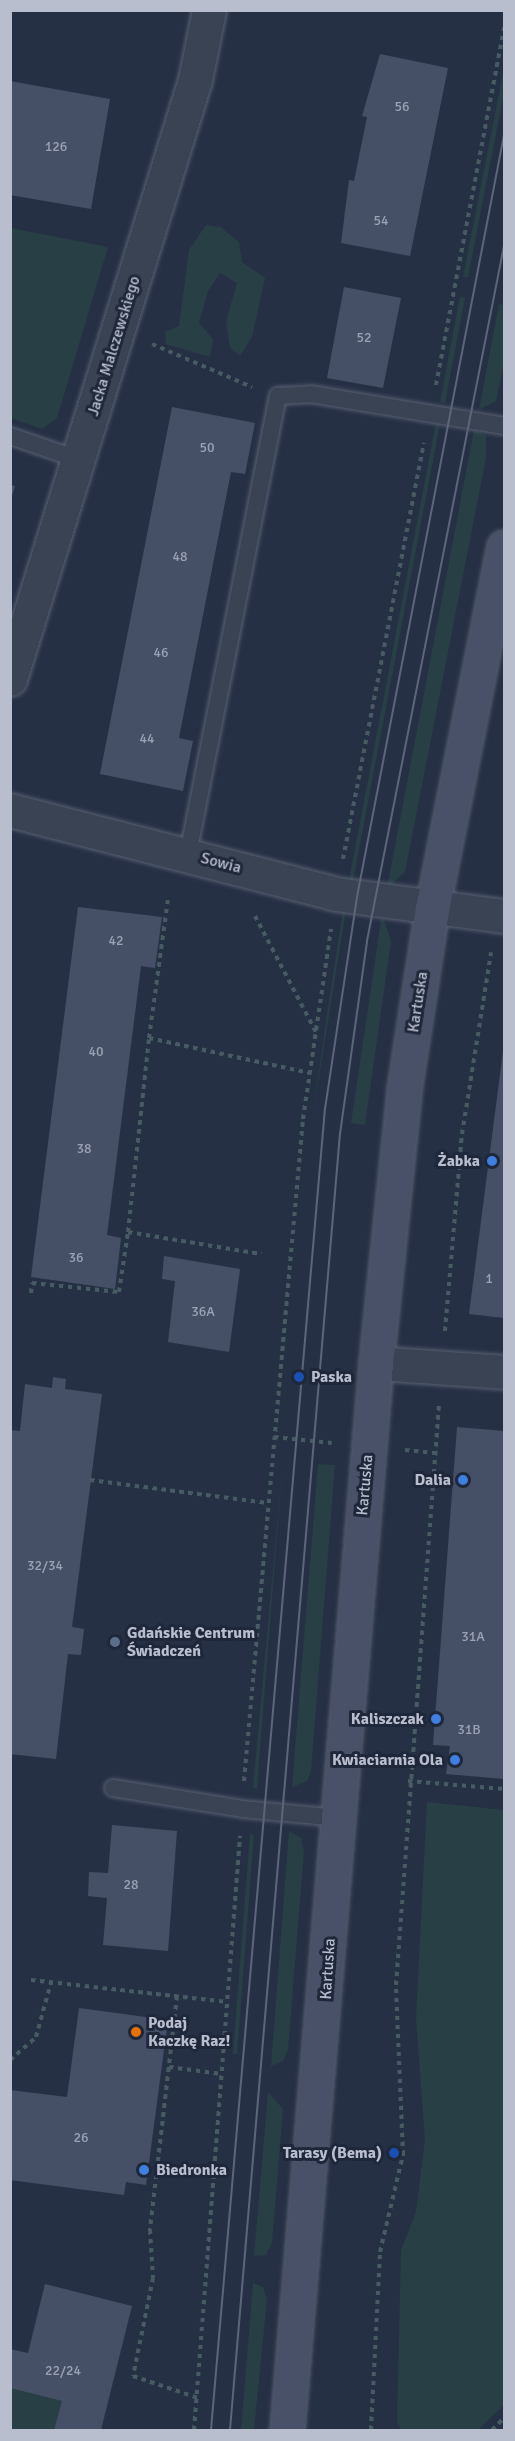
<!DOCTYPE html>
<meta charset="utf-8">
<style>
body{margin:0}
#map{position:relative;width:515px;height:2441px;overflow:hidden;background:#263045;font-family:Signika,sans-serif}
div>[style]{position:absolute}
.green>*{inset:0;background:#283f46}
.building>*{inset:0;background:#455067}
.path>*{height:4px;margin-top:-2px;transform-origin:0;background:repeating-linear-gradient(90deg,#465c62 0 4.5px,transparent 0 9px)}
.roads{filter:drop-shadow(0 0 2px #596072) drop-shadow(0 0 2px #596072)}
.service>*{height:16px;margin:-8px;padding:0 8px;transform-origin:8px;border-radius:8px;background:#3a4354}
.minor>*{height:33px;margin:-16.5px;padding:0 16.5px;transform-origin:16.5px;border-radius:16.5px;background:#3a4354}
.secondary>*{height:33px;margin:-16.5px;padding:0 16.5px;transform-origin:16.5px;border-radius:16.5px;background:#485167}
.tram>*{height:1.5px;margin:-0.75px;padding:0 0.75px;transform-origin:0.75px;border-radius:0.75px;background:#5c667b}
.dots>*{width:16px;height:16px;translate:-50% -50%;box-sizing:border-box;border:3px solid #1f273a;border-radius:50%}
span{translate:-50% -50%;white-space:nowrap;text-align:center;line-height:1.15;-webkit-text-stroke:6px #1f273a;paint-order:stroke}
.number-label{font-size:14px;color:#9ba2b4}
.number-label span{-webkit-text-stroke-width:0}
.street-label{font-size:16px;color:#b8bece}
.poi-label{font-size:16px;color:#b8bece;font-weight:700}
.right{translate:-100% -50%;text-align:right}
.left{translate:0 -50%;text-align:left}
.frame{position:absolute;inset:0;border:12px solid #b8bece;pointer-events:none}
</style>
<div id="map">
<div class="green">
<i style="clip-path:polygon(504px 68px,504px 93px,468px 277px,463px 277px)"></i>
<i style="clip-path:polygon(206px 225px,221px 227px,239px 242px,242px 262px,265px 278px,252px 337px,240px 356px,230px 348px,226px 321px,237px 283px,220px 273px,208px 291px,199px 323px,213px 339px,210px 357px,166px 344px,165px 332px,179px 326px,189px 250px)"></i>
<i style="clip-path:polygon(11px 228px,108px 247px,57px 418px,42px 429px,11px 418px)"></i>
<i style="clip-path:polygon(460px 297px,465px 298px,445px 403px,440px 402px)"></i>
<i style="clip-path:polygon(499px 304px,504px 305px,504px 363px,496px 401px,479px 410px)"></i>
<i style="clip-path:polygon(436px 422px,440px 424px,353px 881px,349px 880px)"></i>
<i style="clip-path:polygon(474px 430px,486px 435px,486px 458px,405px 872px,387px 888px)"></i>
<i style="clip-path:polygon(343px 910px,346px 910px,312px 1120px,328px 1008px)"></i>
<i style="clip-path:polygon(382px 914px,391px 941px,365px 1125px,351px 1123px)"></i>
<i style="clip-path:polygon(318px 1464px,335px 1465px,311px 1771px,307px 1781px,292px 1787px)"></i>
<i style="clip-path:polygon(282px 1471px,257px 1789px,253px 1788px)"></i>
<i style="clip-path:polygon(427px 1802px,504px 1810px,504px 2405px,478px 2430px,401px 2430px,397px 2421px,401px 2250px,416px 2212px,425px 2140px,416px 2019px)"></i>
<i style="clip-path:polygon(289px 1831px,301px 1838px,304px 1851px,288px 2050px,283px 2061px,271px 2066px)"></i>
<i style="clip-path:polygon(250px 1834px,254px 1835px,237px 2054px,233px 2054px)"></i>
<i style="clip-path:polygon(268px 2092px,283px 2109px,272px 2243px,266px 2255px,254px 2256px)"></i>
<i style="clip-path:polygon(253px 2283px,263px 2287px,267px 2300px,254px 2430px,241px 2430px)"></i>
<i style="clip-path:polygon(10px 2388px,62px 2401px,54px 2430px,11px 2430px)"></i>
</div>
<div class="building">
<i style="clip-path:polygon(380px 54px,448px 68px,410px 256px,341px 243px,349px 180px,354px 181px,367px 117px,362px 116px)"></i>
<i style="clip-path:polygon(10px 81px,110px 99px,91px 209px,10px 195px)"></i>
<i style="clip-path:polygon(344px 287px,401px 298px,383px 388px,327px 378px)"></i>
<i style="clip-path:polygon(172px 407px,255px 423px,245px 474px,231px 472px,179px 738px,193px 741px,183px 791px,100px 774px)"></i>
<i style="clip-path:polygon(10px 485px,15px 486px,11px 499px,10px 499px)"></i>
<i style="clip-path:polygon(78px 907px,162px 917px,155px 968px,141px 966px,107px 1235px,121px 1238px,115px 1289px,31px 1277px)"></i>
<i style="clip-path:polygon(503px 1051px,504px 1051px,504px 1318px,469px 1314px)"></i>
<i style="clip-path:polygon(164px 1256px,240px 1269px,229px 1352px,168px 1342px,175px 1281px,162px 1279px)"></i>
<i style="clip-path:polygon(53px 1377px,66px 1379px,65px 1389px,102px 1394px,72px 1627px,84px 1629px,81px 1655px,68px 1654px,56px 1759px,10px 1754px,10px 1430px,20px 1431px,25px 1384px,52px 1388px)"></i>
<i style="clip-path:polygon(457px 1427px,504px 1431px,504px 1779px,446px 1774px,450px 1746px,433px 1745px)"></i>
<i style="clip-path:polygon(112px 1825px,177px 1831px,168px 1951px,103px 1945px,107px 1898px,88px 1896px,89px 1872px,108px 1873px)"></i>
<i style="clip-path:polygon(79px 2008px,168px 2020px,146px 2185px,126px 2182px,124px 2195px,10px 2180px,10px 2090px,67px 2097px)"></i>
<i style="clip-path:polygon(45px 2284px,132px 2306px,101px 2430px,54px 2430px,62px 2401px,10px 2388px,10px 2349px,28px 2353px)"></i>
</div>
<div class="path">
<i style="left:152px;top:344px;width:109px;rotate:23.3deg"></i>
<i style="left:436px;top:385px;width:364px;rotate:-79.2deg"></i>
<i style="left:343px;top:859px;width:424px;rotate:-79deg"></i>
<i style="left:255px;top:916px;width:131px;rotate:62.3deg"></i>
<i style="left:149px;top:1038px;width:139px;rotate:-82.2deg"></i>
<i style="left:128px;top:1232px;width:195px;rotate:-83.8deg"></i>
<i style="left:149px;top:1038px;width:165px;rotate:12.3deg"></i>
<i style="left:31px;top:1293px;width:10px;rotate:-84deg"></i>
<i style="left:32px;top:1283px;width:87px;rotate:5.9deg"></i>
<i style="left:119px;top:1292px;width:61px;rotate:-81.5deg"></i>
<i style="left:128px;top:1232px;width:135px;rotate:9.4deg"></i>
<i style="left:445px;top:1331px;width:198px;rotate:-85.1deg"></i>
<i style="left:462px;top:1134px;width:184px;rotate:-80.9deg"></i>
<i style="left:274px;top:1437px;width:58px;rotate:5.9deg"></i>
<i style="left:405px;top:1450px;width:30px;rotate:6deg"></i>
<i style="left:90px;top:1480px;width:179px;rotate:7.4deg"></i>
<i style="left:244px;top:1781px;width:665px;rotate:-84.91deg"></i>
<i style="left:303px;top:1119px;width:192px;rotate:-81.6deg"></i>
<i style="left:408px;top:1781px;width:96px;rotate:4.8deg"></i>
<i style="left:31px;top:1980px;width:198px;rotate:6.4deg"></i>
<i style="left:177px;top:1996px;width:236px;rotate:96.6deg"></i>
<i style="left:150px;top:2230px;width:48px;rotate:86.4deg"></i>
<i style="left:153px;top:2278px;width:100px;rotate:101.5deg"></i>
<i style="left:133px;top:2376px;width:69px;rotate:18.7deg"></i>
<i style="left:10px;top:2060px;width:35px;rotate:-41deg"></i>
<i style="left:36px;top:2037px;width:57px;rotate:-74.7deg"></i>
<i style="left:169px;top:2067px;width:53px;rotate:7.5deg"></i>
<i style="left:194px;top:2430px;width:596px;rotate:-85.57deg"></i>
<i style="left:371px;top:2430px;width:178px;rotate:-87.1deg"></i>
<i style="left:380px;top:2252px;width:100px;rotate:-76.7deg"></i>
<i style="left:403px;top:2155px;width:170px;rotate:-92.4deg"></i>
<i style="left:396px;top:1985px;width:583px;rotate:-85.77deg"></i>
<i style="left:492px;top:2430px;width:17px;rotate:-45deg"></i>
</div>
<div class="roads">
<div class="service">
<i style="left:10px;top:436px;width:74px;rotate:18.9deg"></i>
<i style="left:188px;top:854px;width:467px;rotate:-78.9deg"></i>
<i style="left:278px;top:396px;width:33px;rotate:-3deg"></i>
<i style="left:311px;top:394px;width:196px;rotate:9.4deg"></i>
<i style="left:113px;top:1788px;width:131px;rotate:9.2deg"></i>
<i style="left:242px;top:1809px;width:97px;rotate:5.3deg"></i>
</div>
<div class="minor">
<i style="left:10px;top:679px;width:627px;rotate:-72.84deg"></i>
<i style="left:195px;top:80px;width:71px;rotate:-78.7deg"></i>
<i style="left:10px;top:810px;width:337px;rotate:14.4deg"></i>
<i style="left:336px;top:894px;width:169px;rotate:7.5deg"></i>
<i style="left:376px;top:1363px;width:128px;rotate:4deg"></i>
</div>
<div class="secondary">
<i style="left:287px;top:2430px;width:1071px;rotate:-85.23deg"></i>
<i style="left:376px;top:1363px;width:274px;rotate:-84.1deg"></i>
<i style="left:404px;top:1090px;width:183px;rotate:-81.2deg"></i>
<i style="left:432px;top:909px;width:369px;rotate:-78.8deg"></i>
</div>
</div>
<div class="tram">
<i style="left:211px;top:2430px;width:1326px;rotate:-85.07deg"></i>
<i style="left:325px;top:1109px;width:214px;rotate:-81.4deg"></i>
<i style="left:357px;top:897px;width:776px;rotate:-79.08deg"></i>
<i style="left:230px;top:2430px;width:1301px;rotate:-85.15deg"></i>
<i style="left:340px;top:1134px;width:195px;rotate:-82deg"></i>
<i style="left:367px;top:941px;width:708px;rotate:-78.85deg"></i>
</div>
<div class="dots">
<i style="left:492px;top:1161px;background:#3f7fe0"></i>
<i style="left:299px;top:1377px;background:#1a4fb4"></i>
<i style="left:463px;top:1480px;background:#3f7fe0"></i>
<i style="left:115px;top:1642px;background:#5c6f8a"></i>
<i style="left:436px;top:1719px;background:#3f7fe0"></i>
<i style="left:455px;top:1760px;background:#3f7fe0"></i>
<i style="left:136px;top:2032px;background:#e8710a"></i>
<i style="left:394px;top:2153px;background:#1a4fb4"></i>
<i style="left:144px;top:2170px;background:#3f7fe0"></i>
</div>
<div class="number-label">
<span style="left:402px;top:107px">56</span>
<span style="left:56px;top:147px">126</span>
<span style="left:381px;top:221px">54</span>
<span style="left:364px;top:338px">52</span>
<span style="left:207px;top:448px">50</span>
<span style="left:180px;top:557px">48</span>
<span style="left:161px;top:653px">46</span>
<span style="left:147px;top:739px">44</span>
<span style="left:116px;top:941px">42</span>
<span style="left:96px;top:1052px">40</span>
<span style="left:84px;top:1149px">38</span>
<span style="left:76px;top:1258px">36</span>
<span style="left:489px;top:1279px">1</span>
<span style="left:203px;top:1312px">36A</span>
<span style="left:45px;top:1566px">32/34</span>
<span style="left:473px;top:1637px">31A</span>
<span style="left:469px;top:1730px">31B</span>
<span style="left:131px;top:1885px">28</span>
<span style="left:81px;top:2138px">26</span>
<span style="left:63px;top:2371px">22/24</span>
</div>
<div class="street-label">
<span style="left:114px;top:346px;rotate:-73deg">Jacka Malczewskiego</span>
<span style="left:221px;top:863px;rotate:15deg">Sowia</span>
<span style="left:418px;top:1002px;rotate:-81deg">Kartuska</span>
<span style="left:365px;top:1485px;rotate:-85deg">Kartuska</span>
<span style="left:328px;top:1969px;rotate:-86deg">Kartuska</span>
</div>
<div class="poi-label">
<span class="right" style="left:480px;top:1161px">Żabka</span>
<span class="left" style="left:311px;top:1377px">Paska</span>
<span class="right" style="left:451px;top:1480px">Dalia</span>
<span class="left" style="left:127px;top:1642px">Gdańskie Centrum<br>Świadczeń</span>
<span class="right" style="left:424px;top:1719px">Kaliszczak</span>
<span class="right" style="left:443px;top:1760px">Kwiaciarnia Ola</span>
<span class="left" style="left:148px;top:2032px">Podaj<br>Kaczkę Raz!</span>
<span class="right" style="left:382px;top:2153px">Tarasy (Bema)</span>
<span class="left" style="left:156px;top:2170px">Biedronka</span>
</div>
<div class="frame"></div>
</div>
